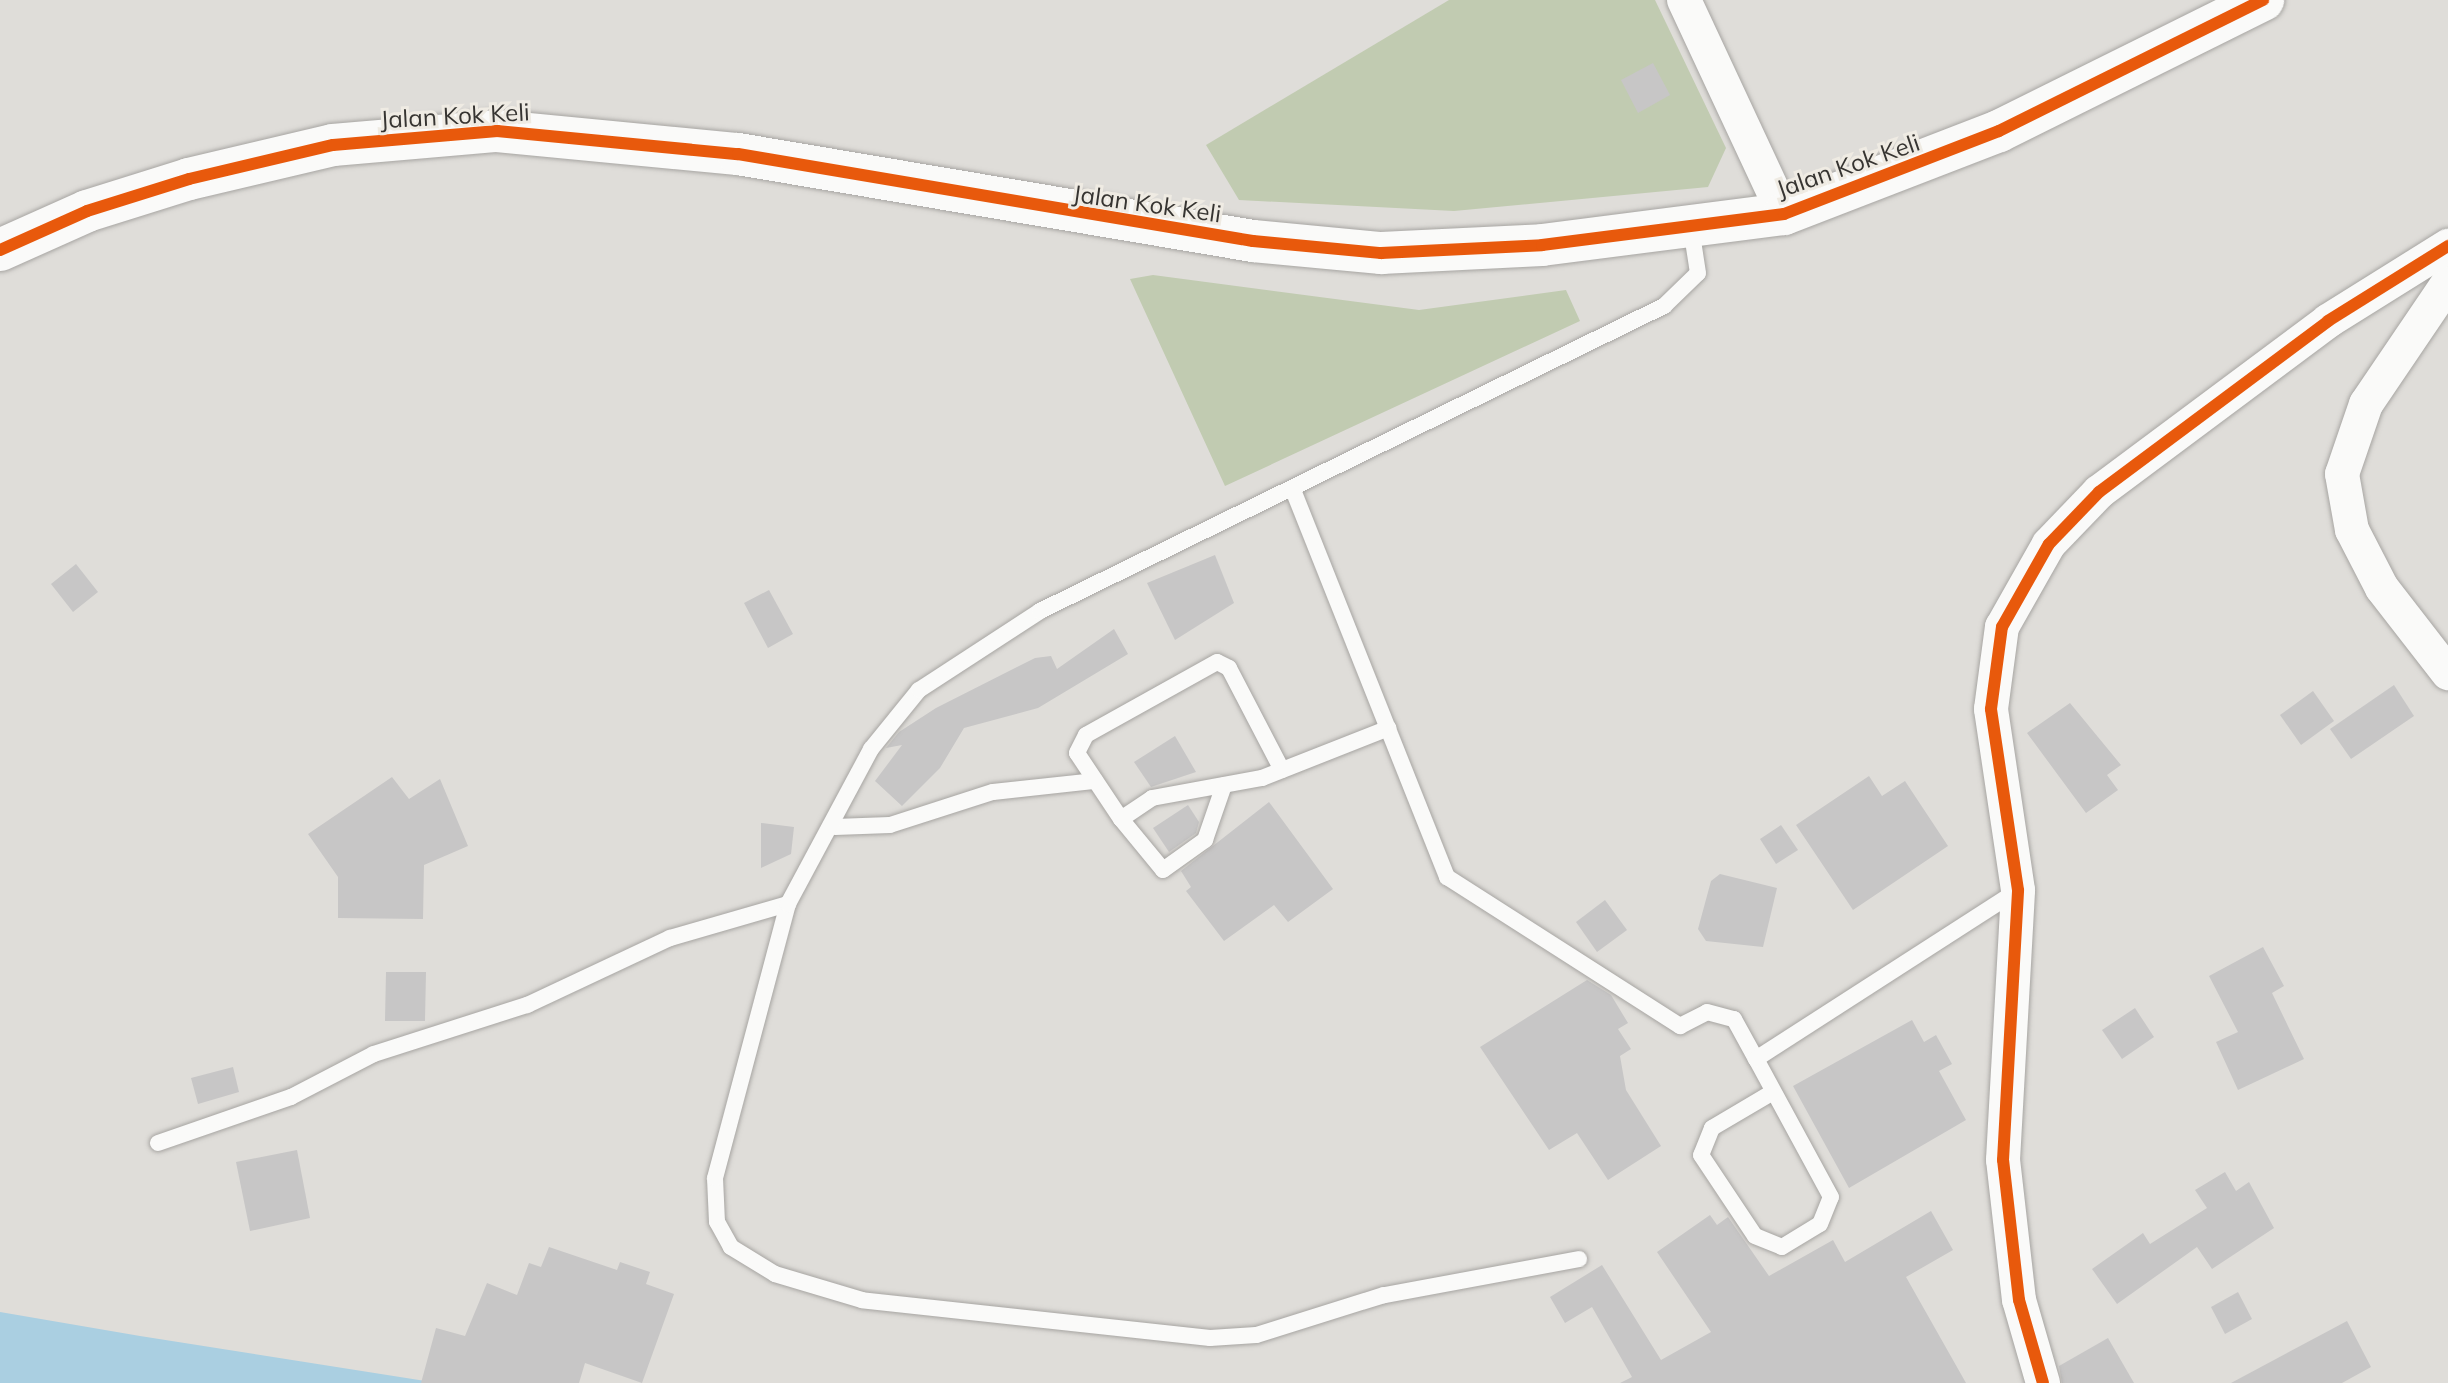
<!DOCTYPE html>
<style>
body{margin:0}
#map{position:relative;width:2448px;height:1383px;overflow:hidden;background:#dfddd9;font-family:Mulish,sans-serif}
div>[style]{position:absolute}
.green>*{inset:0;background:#c1cbb1}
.water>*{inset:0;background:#aacfe1}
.building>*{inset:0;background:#c7c6c6}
.roads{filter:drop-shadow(0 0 2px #a7a5a2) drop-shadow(0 0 2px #a7a5a2)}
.service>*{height:16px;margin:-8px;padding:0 8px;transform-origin:8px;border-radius:8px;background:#fafaf9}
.minor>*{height:34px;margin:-17px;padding:0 17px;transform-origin:17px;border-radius:17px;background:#fafaf9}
.tertiary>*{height:42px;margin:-21px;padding:0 21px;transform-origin:21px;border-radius:21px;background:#fafaf9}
.cycleway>*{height:12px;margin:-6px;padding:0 6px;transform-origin:6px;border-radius:6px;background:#e8590c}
span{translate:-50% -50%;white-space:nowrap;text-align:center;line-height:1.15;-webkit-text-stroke:6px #efebe3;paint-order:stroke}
.street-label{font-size:24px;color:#363431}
</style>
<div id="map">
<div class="green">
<i style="clip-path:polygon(1449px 0,1655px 0,1726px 148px,1708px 187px,1454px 211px,1239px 200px,1206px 145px)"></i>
<i style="clip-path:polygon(1153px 275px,1419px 310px,1566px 290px,1580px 321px,1225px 486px,1130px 279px)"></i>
</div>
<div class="water">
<i style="clip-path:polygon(0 1312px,140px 1336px,438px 1383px,0 1383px)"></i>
</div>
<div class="building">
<i style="clip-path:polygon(1653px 63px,1670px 95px,1638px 113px,1621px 80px)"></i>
<i style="clip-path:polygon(1215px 555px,1234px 603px,1175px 640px,1147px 583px)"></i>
<i style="clip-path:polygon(76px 564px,98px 592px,73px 612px,51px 584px)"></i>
<i style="clip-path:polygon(769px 590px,793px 634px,768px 648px,744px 603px)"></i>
<i style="clip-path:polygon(1114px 629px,1128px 654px,1038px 708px,964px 728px,940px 768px,902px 806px,875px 781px,902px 745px,886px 748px,899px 732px,936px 708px,1035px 658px,1051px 656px,1057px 669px)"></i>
<i style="clip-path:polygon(2394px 685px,2414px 716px,2351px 759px,2330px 729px)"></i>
<i style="clip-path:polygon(2313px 691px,2334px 721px,2301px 745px,2280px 715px)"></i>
<i style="clip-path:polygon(2070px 703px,2121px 765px,2107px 775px,2118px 790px,2086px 813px,2027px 733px)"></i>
<i style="clip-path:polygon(1175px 736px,1196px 772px,1151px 787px,1134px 762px)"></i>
<i style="clip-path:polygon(1869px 776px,1882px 796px,1905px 781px,1948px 846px,1853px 910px,1796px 825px)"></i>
<i style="clip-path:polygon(392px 777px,409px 799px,440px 779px,468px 846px,424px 865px,423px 919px,338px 918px,338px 877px,308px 834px)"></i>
<i style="clip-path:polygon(1269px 802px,1333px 889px,1288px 922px,1274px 905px,1224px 941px,1186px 891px,1191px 887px,1181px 871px)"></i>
<i style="clip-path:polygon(1188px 805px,1199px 822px,1196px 833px,1169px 852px,1153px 828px)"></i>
<i style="clip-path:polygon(761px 823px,794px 827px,791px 854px,761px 868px)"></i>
<i style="clip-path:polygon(1781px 825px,1798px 850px,1776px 864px,1760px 839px)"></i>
<i style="clip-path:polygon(1720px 874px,1777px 888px,1763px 947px,1706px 941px,1698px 929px,1711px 881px)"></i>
<i style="clip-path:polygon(1605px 900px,1627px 930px,1597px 952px,1576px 922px)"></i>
<i style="clip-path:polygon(2263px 947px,2284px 986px,2272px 993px,2304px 1059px,2238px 1090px,2216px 1042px,2238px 1032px,2209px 976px)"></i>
<i style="clip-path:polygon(386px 972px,426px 972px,425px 1021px,385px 1021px)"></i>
<i style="clip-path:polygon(1587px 980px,1611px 995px,1628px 1023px,1618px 1029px,1631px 1049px,1620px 1056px,1626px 1090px,1661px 1146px,1608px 1180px,1577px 1133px,1549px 1150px,1480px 1047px)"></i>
<i style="clip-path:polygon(2135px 1008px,2154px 1037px,2122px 1059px,2102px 1030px)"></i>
<i style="clip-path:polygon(1912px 1020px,1924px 1042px,1936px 1035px,1952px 1064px,1939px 1071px,1966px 1120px,1849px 1188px,1793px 1086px)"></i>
<i style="clip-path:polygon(233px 1067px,239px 1092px,198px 1104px,191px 1078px)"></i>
<i style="clip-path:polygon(297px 1150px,310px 1218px,250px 1231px,236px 1162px)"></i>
<i style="clip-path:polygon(2225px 1172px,2236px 1191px,2249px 1182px,2274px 1228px,2212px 1269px,2197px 1247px,2117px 1304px,2092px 1269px,2143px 1233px,2150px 1244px,2207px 1208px,2195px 1190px)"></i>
<i style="clip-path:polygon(1931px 1211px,1953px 1250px,1906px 1277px,1966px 1383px,1620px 1383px,1632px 1377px,1592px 1307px,1565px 1323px,1550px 1297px,1602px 1265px,1661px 1360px,1711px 1332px,1657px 1252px,1710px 1215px,1717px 1225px,1728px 1217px,1769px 1276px,1833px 1240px,1845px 1262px)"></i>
<i style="clip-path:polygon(549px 1247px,617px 1270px,620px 1262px,650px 1272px,646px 1284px,674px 1294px,642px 1383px,585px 1363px,579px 1383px,421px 1383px,436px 1328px,465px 1336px,487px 1283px,517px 1295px,529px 1263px,541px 1267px)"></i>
<i style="clip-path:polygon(2238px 1292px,2252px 1319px,2225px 1334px,2211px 1307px)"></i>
<i style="clip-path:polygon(2347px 1321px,2371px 1367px,2342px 1383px,2231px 1383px)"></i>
<i style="clip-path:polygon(2108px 1338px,2134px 1383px,2062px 1383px,2059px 1366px)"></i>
</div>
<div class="roads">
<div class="service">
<i style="left:1293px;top:490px;width:417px;rotate:68.3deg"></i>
<i style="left:1447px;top:877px;width:277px;rotate:32.6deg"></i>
<i style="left:1680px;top:1026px;width:30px;rotate:-27deg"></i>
<i style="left:1707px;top:1012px;width:28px;rotate:15deg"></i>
<i style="left:1734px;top:1019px;width:46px;rotate:61.2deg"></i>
<i style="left:1282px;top:770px;width:115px;rotate:-117.5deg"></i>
<i style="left:1229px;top:668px;width:13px;rotate:-153deg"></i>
<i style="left:1217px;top:662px;width:150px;rotate:150.9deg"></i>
<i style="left:1086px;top:735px;width:20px;rotate:117deg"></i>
<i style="left:1077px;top:753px;width:79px;rotate:56.3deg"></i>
<i style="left:1121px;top:819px;width:37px;rotate:-34deg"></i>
<i style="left:1152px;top:798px;width:112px;rotate:-10.3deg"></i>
<i style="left:1262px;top:778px;width:136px;rotate:-21.5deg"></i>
<i style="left:1121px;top:819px;width:66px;rotate:50.5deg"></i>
<i style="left:1163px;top:870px;width:52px;rotate:-35.5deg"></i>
<i style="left:1205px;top:840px;width:58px;rotate:-70.9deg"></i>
<i style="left:835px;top:827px;width:55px;rotate:-2.1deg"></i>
<i style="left:890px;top:825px;width:108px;rotate:-17.8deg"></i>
<i style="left:993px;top:792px;width:103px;rotate:-6.2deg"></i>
<i style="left:1773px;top:1092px;width:71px;rotate:149.5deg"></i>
<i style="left:1712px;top:1128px;width:29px;rotate:112deg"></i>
<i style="left:1701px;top:1155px;width:97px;rotate:56.3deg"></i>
<i style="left:1755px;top:1236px;width:29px;rotate:22deg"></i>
<i style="left:1782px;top:1247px;width:44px;rotate:-31.2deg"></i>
<i style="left:1820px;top:1224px;width:29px;rotate:-68deg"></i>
<i style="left:1831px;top:1197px;width:157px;rotate:-118.5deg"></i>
<i style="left:1756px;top:1059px;width:310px;rotate:-32.8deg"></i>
<i style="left:158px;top:1143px;width:141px;rotate:-19.1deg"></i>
<i style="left:291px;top:1097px;width:93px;rotate:-27.4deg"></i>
<i style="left:374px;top:1054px;width:161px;rotate:-17.8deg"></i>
<i style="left:527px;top:1005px;width:158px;rotate:-25.1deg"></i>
<i style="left:670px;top:938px;width:123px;rotate:-16.1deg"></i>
<i style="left:1579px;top:1259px;width:198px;rotate:169.5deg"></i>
<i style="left:1384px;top:1295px;width:134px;rotate:162.6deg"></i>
<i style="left:1256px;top:1335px;width:46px;rotate:176.3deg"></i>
<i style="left:1210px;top:1338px;width:350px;rotate:-173.8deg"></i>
<i style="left:862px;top:1300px;width:91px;rotate:-163.4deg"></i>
<i style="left:775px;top:1274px;width:52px;rotate:-148.5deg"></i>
<i style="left:731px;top:1247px;width:29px;rotate:-119deg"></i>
<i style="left:717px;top:1222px;width:44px;rotate:-92.6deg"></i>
<i style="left:715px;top:1178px;width:284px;rotate:-75.1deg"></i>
<i style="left:788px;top:904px;width:176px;rotate:-61.8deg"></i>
<i style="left:871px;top:749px;width:76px;rotate:-50.9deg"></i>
<i style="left:919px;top:690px;width:145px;rotate:-33.1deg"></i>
<i style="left:1040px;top:611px;width:695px;rotate:-26.05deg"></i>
<i style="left:1664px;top:306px;width:47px;rotate:-44.1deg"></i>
<i style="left:1698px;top:273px;width:46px;rotate:-98.8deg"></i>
</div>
<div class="minor">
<i style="left:1684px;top:0;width:236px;rotate:65deg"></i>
<i style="left:2448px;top:283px;width:146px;rotate:124.1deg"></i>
<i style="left:2366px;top:404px;width:74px;rotate:108.9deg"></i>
<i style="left:2342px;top:474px;width:57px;rotate:79.9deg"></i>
<i style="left:2352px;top:530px;width:65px;rotate:62.7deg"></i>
<i style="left:2382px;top:588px;width:108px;rotate:52.2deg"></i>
<i style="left:2043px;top:1383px;width:86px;rotate:-106.1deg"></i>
<i style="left:2019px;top:1300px;width:141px;rotate:-96.5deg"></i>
<i style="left:2003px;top:1160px;width:270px;rotate:-86.8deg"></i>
<i style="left:2018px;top:890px;width:183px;rotate:-98.5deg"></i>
<i style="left:1991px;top:709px;width:83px;rotate:-82.4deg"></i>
<i style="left:2002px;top:627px;width:95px;rotate:-60.5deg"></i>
<i style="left:2049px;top:544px;width:72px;rotate:-46.1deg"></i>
<i style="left:2099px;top:492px;width:286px;rotate:-36.7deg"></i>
<i style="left:2328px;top:321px;width:142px;rotate:-32deg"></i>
</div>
<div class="tertiary">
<i style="left:0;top:250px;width:95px;rotate:-24.1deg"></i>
<i style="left:87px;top:211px;width:107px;rotate:-17.4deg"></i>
<i style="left:189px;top:179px;width:148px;rotate:-13.3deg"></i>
<i style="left:333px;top:145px;width:165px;rotate:-4.9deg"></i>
<i style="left:497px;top:131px;width:242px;rotate:5.5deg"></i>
<i style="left:738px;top:154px;width:522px;rotate:9.59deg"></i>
<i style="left:1253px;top:241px;width:129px;rotate:5.4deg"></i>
<i style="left:1381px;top:253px;width:161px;rotate:-2.8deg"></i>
<i style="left:1542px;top:245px;width:244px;rotate:-7.3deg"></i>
<i style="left:1784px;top:214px;width:230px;rotate:-21.1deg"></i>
<i style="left:1999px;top:131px;width:295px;rotate:-26.4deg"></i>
</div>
</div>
<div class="cycleway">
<i style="left:0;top:250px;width:95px;rotate:-24.1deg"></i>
<i style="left:87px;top:211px;width:107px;rotate:-17.4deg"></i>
<i style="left:189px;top:179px;width:148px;rotate:-13.3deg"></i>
<i style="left:333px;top:145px;width:165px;rotate:-4.9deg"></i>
<i style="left:497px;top:131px;width:242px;rotate:5.5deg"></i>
<i style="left:738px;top:154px;width:522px;rotate:9.59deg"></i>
<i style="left:1253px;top:241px;width:129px;rotate:5.4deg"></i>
<i style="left:1381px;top:253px;width:161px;rotate:-2.8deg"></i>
<i style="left:1542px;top:245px;width:244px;rotate:-7.3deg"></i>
<i style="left:1784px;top:214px;width:230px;rotate:-21.1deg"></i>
<i style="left:1999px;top:131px;width:295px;rotate:-26.4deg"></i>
<i style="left:2043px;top:1383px;width:86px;rotate:-106.1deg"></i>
<i style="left:2019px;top:1300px;width:141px;rotate:-96.5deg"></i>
<i style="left:2003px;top:1160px;width:270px;rotate:-86.8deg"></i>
<i style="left:2018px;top:890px;width:183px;rotate:-98.5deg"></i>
<i style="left:1991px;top:709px;width:83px;rotate:-82.4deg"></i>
<i style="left:2002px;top:627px;width:95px;rotate:-60.5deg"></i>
<i style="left:2049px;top:544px;width:72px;rotate:-46.1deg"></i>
<i style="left:2099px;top:492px;width:286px;rotate:-36.7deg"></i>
<i style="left:2328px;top:321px;width:142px;rotate:-32deg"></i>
</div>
<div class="street-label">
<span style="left:455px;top:116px;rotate:-3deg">Jalan Kok Keli</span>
<span style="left:1848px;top:166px;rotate:-19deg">Jalan Kok Keli</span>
<span style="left:1147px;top:204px;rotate:8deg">Jalan Kok Keli</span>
</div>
</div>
